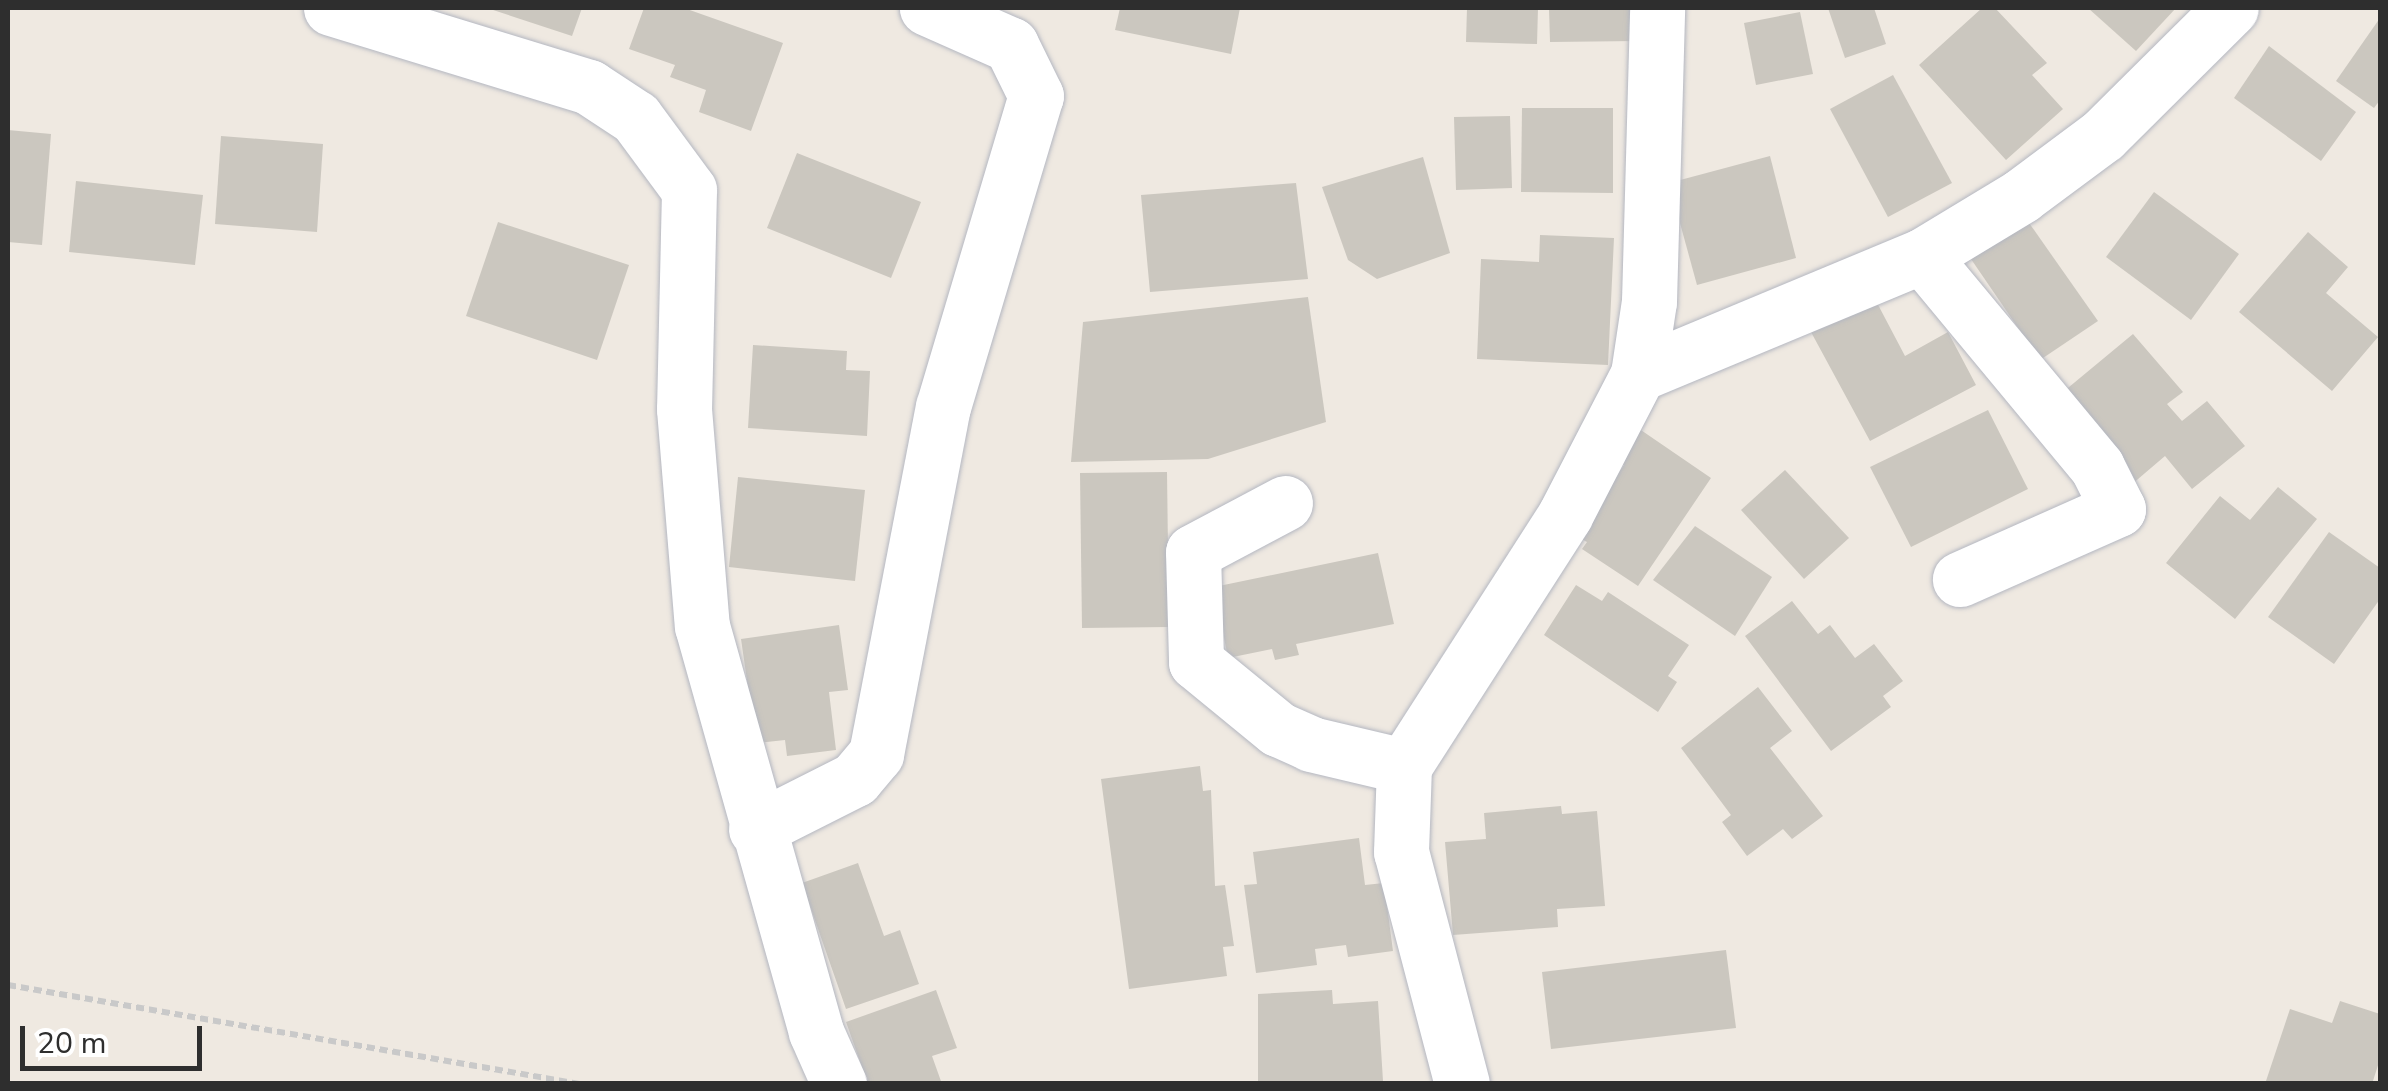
<!DOCTYPE html>
<style>
body{margin:0}
#map{position:relative;width:2388px;height:1091px;overflow:hidden;background:#efe9e1;font-family:"Nunito Sans",sans-serif}
div>[style]{position:absolute}
.building>*{inset:0;background:#cbc7bf}
.path>*{height:6px;margin-top:-3px;transform-origin:0;background:repeating-linear-gradient(90deg,#c9c9c9 0 8px,transparent 0 13px)}
.roads{filter:drop-shadow(0 0 2px #b4b7c1) drop-shadow(0 0 2px #b4b7c1)}
.minor>*{height:55px;margin:-27.5px;padding:0 27.5px;transform-origin:27.5px;border-radius:27.5px;background:#fff}
span{translate:-50% -50%;white-space:nowrap;text-align:center;line-height:1.15;-webkit-text-stroke:8px #fff;paint-order:stroke}
.frame{position:absolute;inset:0;border:10px solid #2e2e2e;pointer-events:none}
.scale{position:absolute;left:20px;top:1026px;width:182px;height:45px;box-sizing:border-box;border:5px solid #2e2e2e;border-top:0;padding-left:12px;font-size:30px;line-height:35px;white-space:nowrap;color:#2e2e2e;-webkit-text-stroke:8px #fff;paint-order:stroke}
</style>
<div id="map">
<div class="building">
<i style="clip-path:polygon(487px 8px,582px 8px,572px 36px)"></i>
<i style="clip-path:polygon(644px 8px,684px 8px,783px 43px,751px 131px,699px 112px,706px 90px,670px 77px,675px 65px,629px 49px)"></i>
<i style="clip-path:polygon(1120px 8px,1240px 8px,1231px 54px,1115px 30px)"></i>
<i style="clip-path:polygon(1467px 8px,1538px 8px,1537px 44px,1466px 42px)"></i>
<i style="clip-path:polygon(1549px 8px,1637px 8px,1637px 41px,1550px 42px)"></i>
<i style="clip-path:polygon(1828px 8px,1874px 8px,1886px 44px,1845px 58px)"></i>
<i style="clip-path:polygon(1982px 8px,1995px 8px,2047px 63px,2032px 75px,2063px 109px,2006px 160px,1919px 65px)"></i>
<i style="clip-path:polygon(2088px 8px,2176px 8px,2136px 51px)"></i>
<i style="clip-path:polygon(1800px 12px,1813px 74px,1756px 85px,1744px 23px)"></i>
<i style="clip-path:polygon(2380px 18px,2380px 100px,2374px 108px,2336px 81px)"></i>
<i style="clip-path:polygon(2269px 46px,2356px 112px,2321px 161px,2234px 98px)"></i>
<i style="clip-path:polygon(1893px 75px,1952px 183px,1888px 217px,1830px 109px)"></i>
<i style="clip-path:polygon(1522px 108px,1613px 108px,1613px 193px,1521px 192px)"></i>
<i style="clip-path:polygon(1510px 116px,1512px 188px,1456px 190px,1454px 117px)"></i>
<i style="clip-path:polygon(8px 130px,51px 134px,42px 245px,8px 242px)"></i>
<i style="clip-path:polygon(221px 136px,323px 144px,317px 232px,215px 224px)"></i>
<i style="clip-path:polygon(797px 153px,921px 202px,891px 278px,767px 228px)"></i>
<i style="clip-path:polygon(1770px 156px,1796px 258px,1697px 285px,1669px 183px)"></i>
<i style="clip-path:polygon(1423px 157px,1450px 253px,1377px 279px,1348px 260px,1322px 187px)"></i>
<i style="clip-path:polygon(76px 181px,203px 195px,195px 265px,69px 252px)"></i>
<i style="clip-path:polygon(1296px 183px,1308px 279px,1150px 292px,1141px 195px)"></i>
<i style="clip-path:polygon(2154px 192px,2239px 254px,2191px 320px,2106px 257px)"></i>
<i style="clip-path:polygon(2027px 220px,2098px 321px,2040px 360px,1971px 259px)"></i>
<i style="clip-path:polygon(498px 222px,629px 265px,597px 360px,466px 316px)"></i>
<i style="clip-path:polygon(2308px 232px,2348px 267px,2326px 293px,2378px 337px,2332px 391px,2239px 312px)"></i>
<i style="clip-path:polygon(1540px 235px,1614px 238px,1608px 365px,1477px 359px,1481px 259px,1539px 262px)"></i>
<i style="clip-path:polygon(1308px 297px,1326px 422px,1208px 459px,1071px 462px,1083px 322px)"></i>
<i style="clip-path:polygon(1875px 299px,1905px 356px,1948px 332px,1976px 385px,1870px 441px,1811px 332px)"></i>
<i style="clip-path:polygon(2133px 334px,2183px 392px,2167px 404px,2182px 421px,2207px 401px,2245px 446px,2192px 489px,2165px 456px,2131px 485px,2057px 397px)"></i>
<i style="clip-path:polygon(753px 345px,847px 351px,846px 370px,870px 371px,867px 436px,748px 428px)"></i>
<i style="clip-path:polygon(1988px 410px,2028px 489px,1911px 547px,1870px 467px)"></i>
<i style="clip-path:polygon(1635px 426px,1711px 478px,1638px 586px,1582px 549px,1587px 542px,1576px 536px,1624px 465px,1614px 457px)"></i>
<i style="clip-path:polygon(1785px 470px,1849px 538px,1804px 579px,1741px 510px)"></i>
<i style="clip-path:polygon(1167px 472px,1169px 627px,1082px 628px,1080px 473px)"></i>
<i style="clip-path:polygon(738px 477px,865px 490px,855px 581px,729px 567px)"></i>
<i style="clip-path:polygon(2278px 487px,2317px 519px,2235px 619px,2166px 563px,2220px 496px,2250px 520px)"></i>
<i style="clip-path:polygon(1695px 526px,1772px 577px,1735px 636px,1653px 580px)"></i>
<i style="clip-path:polygon(2329px 532px,2380px 568px,2380px 599px,2334px 664px,2268px 617px)"></i>
<i style="clip-path:polygon(1378px 553px,1394px 624px,1296px 644px,1299px 655px,1275px 660px,1272px 649px,1228px 658px,1214px 587px)"></i>
<i style="clip-path:polygon(1576px 585px,1602px 601px,1608px 592px,1689px 645px,1668px 676px,1677px 682px,1658px 712px,1544px 635px)"></i>
<i style="clip-path:polygon(1792px 601px,1818px 634px,1830px 625px,1855px 658px,1874px 644px,1903px 681px,1883px 696px,1891px 707px,1831px 751px,1745px 636px)"></i>
<i style="clip-path:polygon(839px 625px,848px 690px,829px 692px,836px 750px,787px 756px,785px 740px,756px 743px,741px 639px)"></i>
<i style="clip-path:polygon(1758px 687px,1792px 731px,1770px 748px,1823px 816px,1792px 839px,1783px 829px,1747px 856px,1722px 822px,1731px 815px,1681px 748px)"></i>
<i style="clip-path:polygon(1200px 766px,1203px 791px,1211px 790px,1215px 886px,1225px 885px,1234px 946px,1223px 947px,1227px 976px,1129px 989px,1101px 779px)"></i>
<i style="clip-path:polygon(1561px 806px,1562px 814px,1597px 811px,1605px 906px,1557px 909px,1558px 927px,1453px 935px,1445px 842px,1486px 839px,1484px 813px)"></i>
<i style="clip-path:polygon(1359px 838px,1365px 885px,1384px 883px,1393px 951px,1348px 957px,1346px 945px,1315px 949px,1317px 965px,1256px 973px,1244px 885px,1257px 884px,1253px 852px)"></i>
<i style="clip-path:polygon(858px 863px,884px 936px,900px 930px,919px 984px,846px 1009px,802px 883px)"></i>
<i style="clip-path:polygon(1726px 950px,1736px 1028px,1551px 1049px,1542px 972px)"></i>
<i style="clip-path:polygon(936px 990px,957px 1048px,932px 1056px,942px 1084px,868px 1084px,846px 1022px)"></i>
<i style="clip-path:polygon(1332px 990px,1333px 1004px,1378px 1001px,1383px 1081px,1258px 1084px,1258px 994px)"></i>
<i style="clip-path:polygon(2340px 1001px,2380px 1014px,2380px 1059px,2372px 1084px,2265px 1084px,2290px 1009px,2332px 1023px)"></i>
</div>
<div class="path">
<i style="left:8px;top:985px;width:581px;rotate:9.82deg"></i>
</div>
<div class="roads">
<div class="minor">
<i style="left:331px;top:8px;width:270px;rotate:17deg"></i>
<i style="left:589px;top:87px;width:56px;rotate:33.4deg"></i>
<i style="left:636px;top:118px;width:89px;rotate:53.6deg"></i>
<i style="left:689px;top:190px;width:219px;rotate:91.3deg"></i>
<i style="left:684px;top:409px;width:218px;rotate:85.3deg"></i>
<i style="left:702px;top:626px;width:422px;rotate:74.3deg"></i>
<i style="left:816px;top:1032px;width:57px;rotate:66.1deg"></i>
<i style="left:1922px;top:256px;width:274px;rotate:50.3deg"></i>
<i style="left:2097px;top:467px;width:47px;rotate:63.4deg"></i>
<i style="left:2118px;top:509px;width:173px;rotate:156.1deg"></i>
<i style="left:1638px;top:374px;width:308px;rotate:-22.6deg"></i>
<i style="left:1922px;top:256px;width:116px;rotate:-31.2deg"></i>
<i style="left:2021px;top:196px;width:102px;rotate:-36.6deg"></i>
<i style="left:2103px;top:135px;width:180px;rotate:-44.8deg"></i>
<i style="left:1285px;top:503px;width:104px;rotate:152deg"></i>
<i style="left:1193px;top:552px;width:110px;rotate:88.4deg"></i>
<i style="left:1196px;top:662px;width:106px;rotate:39.3deg"></i>
<i style="left:1278px;top:729px;width:36px;rotate:24deg"></i>
<i style="left:1311px;top:744px;width:96px;rotate:13.3deg"></i>
<i style="left:756px;top:829px;width:111px;rotate:-26.8deg"></i>
<i style="left:855px;top:779px;width:33px;rotate:-50deg"></i>
<i style="left:876px;top:754px;width:353px;rotate:-79.1deg"></i>
<i style="left:943px;top:407px;width:325px;rotate:-73.4deg"></i>
<i style="left:1036px;top:96px;width:57px;rotate:-116.1deg"></i>
<i style="left:1011px;top:45px;width:92px;rotate:-156.2deg"></i>
<i style="left:1462px;top:1084px;width:240px;rotate:-104.7deg"></i>
<i style="left:1401px;top:852px;width:86px;rotate:-88deg"></i>
<i style="left:1404px;top:766px;width:298px;rotate:-57.3deg"></i>
<i style="left:1565px;top:515px;width:159px;rotate:-62.6deg"></i>
<i style="left:1638px;top:374px;width:74px;rotate:-81.4deg"></i>
<i style="left:1649px;top:301px;width:293px;rotate:-88.4deg"></i>
</div>
</div>
<div class="frame"></div>
<div class="scale">20 m</div>
</div>
